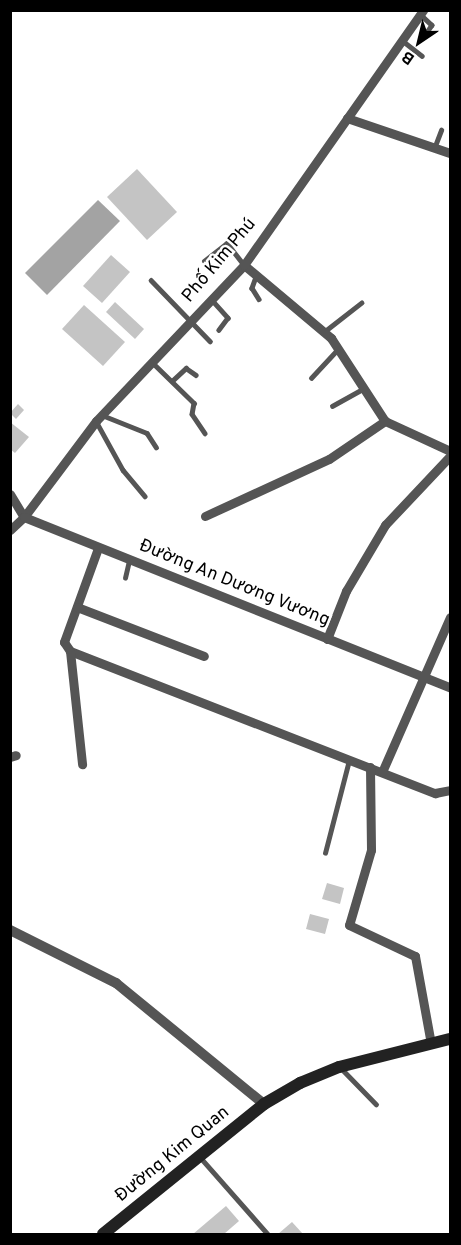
<!DOCTYPE html>
<meta charset="utf-8">
<style>
body{margin:0}
#map{position:relative;width:461px;height:1245px;overflow:hidden;background:#fff;font-family:Overpass,sans-serif}
div>[style]{position:absolute}
.water>*{inset:0;background:#a3a3a3}
.building>*{inset:0;background:#c4c4c4}
.service>*{height:4.5px;margin:-2.25px;padding:0 2.25px;transform-origin:2.25px;border-radius:2.25px;background:#555}
.minor>*{height:9px;margin:-4.5px;padding:0 4.5px;transform-origin:4.5px;border-radius:4.5px;background:#555}
.tertiary>*{height:10px;margin:-5px;padding:0 5px;transform-origin:5px;border-radius:5px;background:#555}
.secondary>*{height:12px;margin:-6px;padding:0 6px;transform-origin:6px;border-radius:6px;background:#222}
span{translate:-50% -50%;white-space:nowrap;text-align:center;line-height:1.15;-webkit-text-stroke:5px #fff;paint-order:stroke}
.street-label{font-size:18px;color:#000}
.frame{position:absolute;inset:0;border:12px solid #000;pointer-events:none}
.north{position:absolute;left:389px;top:12px;width:60px;height:60px;-webkit-text-stroke:4px #fff;paint-order:stroke;rotate:215deg;font-size:16px;font-weight:700;line-height:24px;text-align:center;color:#000}
.north::after{content:'';display:block;margin:auto;width:21px;height:27px;background:#000;clip-path:polygon(50% 0,100% 100%,50% 72%,0 100%)}
</style>
<div id="map">
<div class="water">
<i style="clip-path:polygon(98px 200px,120px 221px,47px 295px,25px 273px)"></i>
</div>
<div class="building">
<i style="clip-path:polygon(137px 169px,177px 212px,147px 240px,107px 197px)"></i>
<i style="clip-path:polygon(111px 255px,130px 272px,102px 303px,83px 286px)"></i>
<i style="clip-path:polygon(115px 302px,144px 329px,135px 339px,106px 312px)"></i>
<i style="clip-path:polygon(84px 305px,125px 342px,103px 366px,62px 329px)"></i>
<i style="clip-path:polygon(18px 404px,24px 410px,16px 419px,10px 413px)"></i>
<i style="clip-path:polygon(10px 422px,29px 437px,15px 453px,10px 449px)"></i>
<i style="clip-path:polygon(327px 883px,344px 888px,340px 904px,322px 899px)"></i>
<i style="clip-path:polygon(310px 914px,329px 919px,325px 934px,306px 929px)"></i>
<i style="clip-path:polygon(226px 1206px,239px 1221px,224px 1234px,193px 1234px)"></i>
<i style="clip-path:polygon(292px 1222px,303px 1234px,278px 1234px)"></i>
</div>
<div class="service">
<i style="left:420px;top:14px;width:16px;rotate:43deg"></i>
<i style="left:432px;top:25px;width:11px;rotate:124deg"></i>
<i style="left:403px;top:41px;width:24px;rotate:38deg"></i>
<i style="left:435px;top:146px;width:17px;rotate:-69deg"></i>
<i style="left:204px;top:261px;width:29px;rotate:-38deg"></i>
<i style="left:227px;top:243px;width:28px;rotate:52deg"></i>
<i style="left:256px;top:277px;width:12px;rotate:110deg"></i>
<i style="left:252px;top:288px;width:13px;rotate:58deg"></i>
<i style="left:151px;top:280px;width:85px;rotate:46deg"></i>
<i style="left:212px;top:300px;width:24px;rotate:48deg"></i>
<i style="left:228px;top:318px;width:15px;rotate:127deg"></i>
<i style="left:325px;top:331px;width:46px;rotate:-37.9deg"></i>
<i style="left:152px;top:362px;width:59px;rotate:44.3deg"></i>
<i style="left:194px;top:403px;width:11px;rotate:100deg"></i>
<i style="left:192px;top:414px;width:23px;rotate:56deg"></i>
<i style="left:311px;top:378px;width:40px;rotate:-47deg"></i>
<i style="left:172px;top:381px;width:19px;rotate:-43deg"></i>
<i style="left:186px;top:368px;width:12px;rotate:35deg"></i>
<i style="left:332px;top:406px;width:35px;rotate:-29deg"></i>
<i style="left:102px;top:415px;width:48px;rotate:21.8deg"></i>
<i style="left:147px;top:433px;width:17px;rotate:57deg"></i>
<i style="left:96px;top:421px;width:56px;rotate:61.1deg"></i>
<i style="left:123px;top:470px;width:34px;rotate:50deg"></i>
<i style="left:125px;top:578px;width:18px;rotate:-77deg"></i>
<i style="left:325px;top:853px;width:96px;rotate:-75.5deg"></i>
<i style="left:342px;top:1069px;width:49px;rotate:45.8deg"></i>
<i style="left:200px;top:1157px;width:103px;rotate:48.6deg"></i>
</div>
<div class="minor">
<i style="left:347px;top:118px;width:109px;rotate:18.8deg"></i>
<i style="left:244px;top:265px;width:114px;rotate:40deg"></i>
<i style="left:331px;top:338px;width:99px;rotate:57deg"></i>
<i style="left:385px;top:421px;width:72px;rotate:24.8deg"></i>
<i style="left:10px;top:494px;width:27px;rotate:59deg"></i>
<i style="left:24px;top:517px;width:120px;rotate:-53.1deg"></i>
<i style="left:96px;top:421px;width:215px;rotate:-46.5deg"></i>
<i style="left:244px;top:265px;width:312px;rotate:-54.9deg"></i>
<i style="left:205px;top:516px;width:136px;rotate:-24.7deg"></i>
<i style="left:329px;top:459px;width:68px;rotate:-34.2deg"></i>
<i style="left:10px;top:530px;width:19px;rotate:-43deg"></i>
<i style="left:24px;top:517px;width:459px;rotate:21.8deg"></i>
<i style="left:98px;top:548px;width:100px;rotate:109.9deg"></i>
<i style="left:64px;top:642px;width:11px;rotate:56deg"></i>
<i style="left:70px;top:651px;width:392px;rotate:21.3deg"></i>
<i style="left:435px;top:793px;width:15px;rotate:-11deg"></i>
<i style="left:77px;top:607px;width:136px;rotate:21.1deg"></i>
<i style="left:327px;top:639px;width:52px;rotate:-68.4deg"></i>
<i style="left:346px;top:591px;width:77px;rotate:-59.4deg"></i>
<i style="left:385px;top:525px;width:95px;rotate:-46.7deg"></i>
<i style="left:70px;top:651px;width:114px;rotate:83.9deg"></i>
<i style="left:10px;top:757px;width:6px;rotate:-18deg"></i>
<i style="left:370px;top:767px;width:83px;rotate:89.3deg"></i>
<i style="left:371px;top:850px;width:78px;rotate:106.3deg"></i>
<i style="left:349px;top:925px;width:73px;rotate:25.2deg"></i>
<i style="left:415px;top:956px;width:89px;rotate:79.7deg"></i>
<i style="left:382px;top:772px;width:169px;rotate:-66.3deg"></i>
</div>
<div class="tertiary">
<i style="left:10px;top:930px;width:119px;rotate:26.6deg"></i>
<i style="left:116px;top:983px;width:191px;rotate:39.3deg"></i>
</div>
<div class="secondary">
<i style="left:103px;top:1234px;width:207px;rotate:-38.9deg"></i>
<i style="left:264px;top:1104px;width:42px;rotate:-30.3deg"></i>
<i style="left:300px;top:1083px;width:42px;rotate:-22.3deg"></i>
<i style="left:339px;top:1067px;width:114px;rotate:-14.2deg"></i>
</div>
<div class="street-label">
<span style="left:220px;top:261px;rotate:-50deg">Phố Kim Phú</span>
<span style="left:234px;top:584px;rotate:22deg">Đường An Dương Vương</span>
<span style="left:173px;top:1155px;rotate:-39deg">Đường Kim Quan</span>
</div>
<div class="frame"></div>
<div class="north">B</div>
</div>
